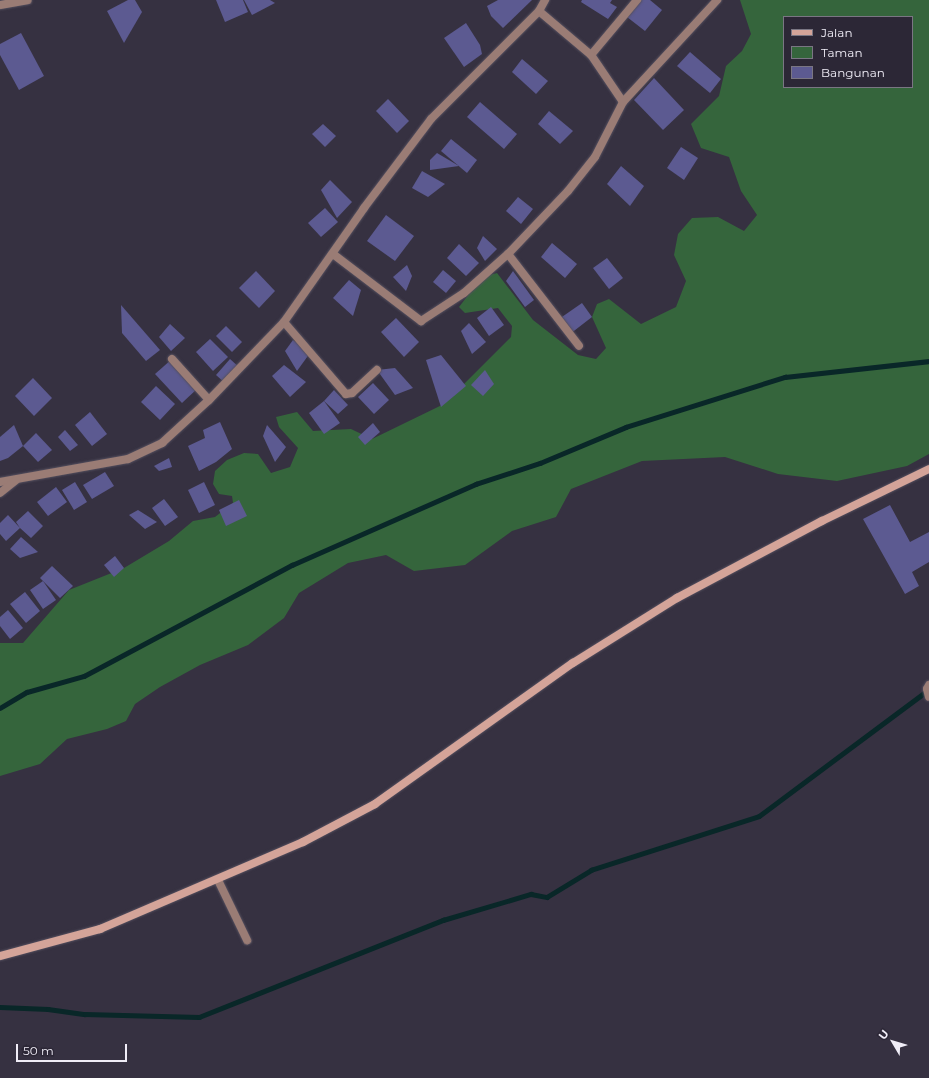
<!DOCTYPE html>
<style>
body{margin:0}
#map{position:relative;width:929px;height:1078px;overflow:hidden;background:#363141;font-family:Montserrat,sans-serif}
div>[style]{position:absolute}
.green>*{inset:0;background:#35653c}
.stream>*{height:4.5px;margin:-2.25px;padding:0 2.25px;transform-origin:2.25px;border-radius:2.25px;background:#092728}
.building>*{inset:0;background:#5c5a91}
.roads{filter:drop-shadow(0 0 1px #544f5e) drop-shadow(0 0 1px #544f5e)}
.lane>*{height:8px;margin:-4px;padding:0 4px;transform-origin:4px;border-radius:4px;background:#9a7c75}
.street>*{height:8px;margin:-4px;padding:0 4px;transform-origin:4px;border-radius:4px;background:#9a7c75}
.secondary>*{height:8px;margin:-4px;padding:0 4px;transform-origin:4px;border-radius:4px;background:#d4a499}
span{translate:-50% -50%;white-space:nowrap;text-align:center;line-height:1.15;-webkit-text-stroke:4px #2c2736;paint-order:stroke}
.legend{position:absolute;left:783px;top:16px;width:130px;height:72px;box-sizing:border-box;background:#2c2736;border:1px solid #7a7683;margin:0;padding:5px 7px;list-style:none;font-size:12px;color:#f0edf7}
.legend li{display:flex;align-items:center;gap:8px;height:20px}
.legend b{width:20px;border:1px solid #7a7683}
.north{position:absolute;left:873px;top:1022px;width:40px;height:40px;-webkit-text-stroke:3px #2c2736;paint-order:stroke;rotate:308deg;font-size:11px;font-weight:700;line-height:16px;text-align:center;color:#f0edf7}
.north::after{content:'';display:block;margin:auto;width:14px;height:18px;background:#f0edf7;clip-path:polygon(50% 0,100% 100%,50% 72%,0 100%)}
.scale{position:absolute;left:16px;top:1044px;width:111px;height:18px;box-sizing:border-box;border:2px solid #f0edf7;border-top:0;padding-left:5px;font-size:12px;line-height:14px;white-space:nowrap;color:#f0edf7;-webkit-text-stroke:3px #2c2736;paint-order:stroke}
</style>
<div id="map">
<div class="green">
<i style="clip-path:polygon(evenodd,740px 0,929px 0,929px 454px,907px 466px,837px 481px,778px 474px,725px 457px,642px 461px,571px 489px,556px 517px,512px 531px,465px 565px,414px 571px,386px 555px,348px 563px,299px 593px,284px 618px,248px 645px,200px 665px,160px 687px,135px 704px,126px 721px,107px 729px,67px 739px,40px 764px,0 776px,0 643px,23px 643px,69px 590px,124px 568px,169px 541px,193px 521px,215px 517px,233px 503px,232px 496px,219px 494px,213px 484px,215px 471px,227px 460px,244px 453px,258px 454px,271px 473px,290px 467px,298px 448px,279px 427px,276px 417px,297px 412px,313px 431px,351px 429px,372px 439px,444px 404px,511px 337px,512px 326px,498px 308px,465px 313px,459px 307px,482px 277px,497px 273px,533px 320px,578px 355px,596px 359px,606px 348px,592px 317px,597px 304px,609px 299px,641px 324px,676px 307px,686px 281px,674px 255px,678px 234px,692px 218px,718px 217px,744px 231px,757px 215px,741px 191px,729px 157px,701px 148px,691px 124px,719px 96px,726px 66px,742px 51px,751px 34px,740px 0,784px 17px,912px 17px,912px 87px,784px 87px,784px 17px)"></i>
</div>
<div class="stream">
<i style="left:0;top:708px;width:31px;rotate:-31deg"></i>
<i style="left:27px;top:692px;width:59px;rotate:-15.7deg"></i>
<i style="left:84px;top:676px;width:236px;rotate:-28.1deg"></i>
<i style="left:292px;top:565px;width:201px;rotate:-23.8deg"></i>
<i style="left:476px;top:484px;width:67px;rotate:-18.2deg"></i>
<i style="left:540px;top:463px;width:93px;rotate:-22.7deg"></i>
<i style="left:626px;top:427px;width:167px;rotate:-17.5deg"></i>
<i style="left:785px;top:377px;width:145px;rotate:-6.3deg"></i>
<i style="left:0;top:1007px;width:48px;rotate:2.4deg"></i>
<i style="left:48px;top:1009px;width:37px;rotate:8deg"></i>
<i style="left:85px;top:1014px;width:114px;rotate:1.5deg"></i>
<i style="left:199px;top:1017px;width:263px;rotate:-21.7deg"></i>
<i style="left:443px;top:920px;width:92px;rotate:-16.5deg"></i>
<i style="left:531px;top:894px;width:16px;rotate:11deg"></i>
<i style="left:547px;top:897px;width:52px;rotate:-31.5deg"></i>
<i style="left:591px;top:870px;width:176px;rotate:-17.8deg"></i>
<i style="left:759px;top:816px;width:211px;rotate:-36.7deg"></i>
</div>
<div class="building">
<i style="clip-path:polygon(128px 0,135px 0,142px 12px,124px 43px,107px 11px)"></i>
<i style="clip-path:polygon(216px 0,243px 0,248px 12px,225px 22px)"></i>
<i style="clip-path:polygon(244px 0,270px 0,275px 3px,252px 15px)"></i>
<i style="clip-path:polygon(498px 0,532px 0,503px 28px,491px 16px,487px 6px)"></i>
<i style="clip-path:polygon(582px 0,612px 0,610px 3px,617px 7px,608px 19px,581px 2px)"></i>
<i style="clip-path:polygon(640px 0,650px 0,662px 10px,645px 31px,627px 17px)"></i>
<i style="clip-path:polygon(466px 23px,480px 45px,482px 54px,464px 67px,444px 38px)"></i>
<i style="clip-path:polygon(21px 33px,44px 76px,19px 90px,0 55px,0 44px)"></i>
<i style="clip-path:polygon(690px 52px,721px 79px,710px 93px,677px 66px)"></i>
<i style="clip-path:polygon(522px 59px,548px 81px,536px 94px,512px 72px)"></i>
<i style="clip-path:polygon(654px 78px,684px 110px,663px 130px,634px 100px)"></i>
<i style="clip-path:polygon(388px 99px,409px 121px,397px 133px,376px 111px)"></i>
<i style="clip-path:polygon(480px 102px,517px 134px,504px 149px,467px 117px)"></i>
<i style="clip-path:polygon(549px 111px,573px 131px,560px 144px,538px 124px)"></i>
<i style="clip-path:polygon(323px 124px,336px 136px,325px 147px,312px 134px)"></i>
<i style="clip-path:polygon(451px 139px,477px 160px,467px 173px,441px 151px)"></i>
<i style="clip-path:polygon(681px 147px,698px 158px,684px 180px,667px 168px)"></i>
<i style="clip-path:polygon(437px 153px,459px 166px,430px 170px,430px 160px)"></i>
<i style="clip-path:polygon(621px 166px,644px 186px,630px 206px,607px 184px)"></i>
<i style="clip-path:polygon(422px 171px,445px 184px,428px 197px,412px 188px)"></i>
<i style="clip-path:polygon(330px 180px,352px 202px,337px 218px,321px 190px)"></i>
<i style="clip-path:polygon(518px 197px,533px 209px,521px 224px,506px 211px)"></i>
<i style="clip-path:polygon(325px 208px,338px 222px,321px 237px,308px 223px)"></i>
<i style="clip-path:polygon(386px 215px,414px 236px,395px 261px,367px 241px)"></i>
<i style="clip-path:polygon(483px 236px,497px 249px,485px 261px,477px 248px)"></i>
<i style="clip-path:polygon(552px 243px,577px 264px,565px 278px,541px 257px)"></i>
<i style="clip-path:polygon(459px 244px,479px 263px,466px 276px,447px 258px)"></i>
<i style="clip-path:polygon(607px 258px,623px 278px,609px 289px,593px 268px)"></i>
<i style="clip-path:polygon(407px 265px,412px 276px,406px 291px,393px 277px)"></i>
<i style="clip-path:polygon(443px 270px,456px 281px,446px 293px,433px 282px)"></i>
<i style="clip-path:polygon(256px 271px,275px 291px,259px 308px,239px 288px)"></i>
<i style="clip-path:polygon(513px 271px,534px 300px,525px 307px,506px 281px)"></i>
<i style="clip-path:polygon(349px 280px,361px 290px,353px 316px,333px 298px)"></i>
<i style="clip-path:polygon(582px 303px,592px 317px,570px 334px,559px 319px)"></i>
<i style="clip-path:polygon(121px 305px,160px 350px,146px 361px,122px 333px)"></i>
<i style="clip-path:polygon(491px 307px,504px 325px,489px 336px,477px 318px)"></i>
<i style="clip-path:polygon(396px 318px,419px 342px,404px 357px,381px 332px)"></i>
<i style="clip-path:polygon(469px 323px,486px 342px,472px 354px,461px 331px)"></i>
<i style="clip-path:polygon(170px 324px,185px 338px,171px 351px,159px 337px)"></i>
<i style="clip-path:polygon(226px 326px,242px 342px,232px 352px,216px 336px)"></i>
<i style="clip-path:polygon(210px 339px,228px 357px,213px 371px,196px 352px)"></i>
<i style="clip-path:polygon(293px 340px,310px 353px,297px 371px,285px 351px)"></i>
<i style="clip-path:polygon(441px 355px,466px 386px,441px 407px,426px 360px)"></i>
<i style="clip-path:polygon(172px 359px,198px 388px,182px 403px,155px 374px)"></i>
<i style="clip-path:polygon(230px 359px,240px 368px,225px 383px,216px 375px)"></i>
<i style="clip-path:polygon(284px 365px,306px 382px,290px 397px,272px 376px)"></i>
<i style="clip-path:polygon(395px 368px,413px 388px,395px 395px,377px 370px)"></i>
<i style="clip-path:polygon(485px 370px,494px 384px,483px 396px,471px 385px)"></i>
<i style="clip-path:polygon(33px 378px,52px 398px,34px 416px,15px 396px)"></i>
<i style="clip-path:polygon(373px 383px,389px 400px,374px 414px,358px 397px)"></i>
<i style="clip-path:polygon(156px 386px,175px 404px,160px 420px,141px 402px)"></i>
<i style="clip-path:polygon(334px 390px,348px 405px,338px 414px,324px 401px)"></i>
<i style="clip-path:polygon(324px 401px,340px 423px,324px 434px,309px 413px)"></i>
<i style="clip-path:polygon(90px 412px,107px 434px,92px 446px,75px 425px)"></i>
<i style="clip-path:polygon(220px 422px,232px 449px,216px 462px,199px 471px,188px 446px,205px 438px,203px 430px)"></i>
<i style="clip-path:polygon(373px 423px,380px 432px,365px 445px,358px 437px)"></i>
<i style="clip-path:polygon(14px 425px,23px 446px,8px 458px,0 461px,0 437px)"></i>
<i style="clip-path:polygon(267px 425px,286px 447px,275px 462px,263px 436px)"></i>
<i style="clip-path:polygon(65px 430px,78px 445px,70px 451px,58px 437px)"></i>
<i style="clip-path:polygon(36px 433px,52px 450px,38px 462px,23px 446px)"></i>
<i style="clip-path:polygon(169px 458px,172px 467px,159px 471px,154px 466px)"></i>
<i style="clip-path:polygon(105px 472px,114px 486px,92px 499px,83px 485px)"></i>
<i style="clip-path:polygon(75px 482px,87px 502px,74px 510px,62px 490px)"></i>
<i style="clip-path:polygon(204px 482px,215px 505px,199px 513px,188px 490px)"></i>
<i style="clip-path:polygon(56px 487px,67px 502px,48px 516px,37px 502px)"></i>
<i style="clip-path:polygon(164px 499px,178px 517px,165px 526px,152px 508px)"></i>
<i style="clip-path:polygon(239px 500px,247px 516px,226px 526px,219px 510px)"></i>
<i style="clip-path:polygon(890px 505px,910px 542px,929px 532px,929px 562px,912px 572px,919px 586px,905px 594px,863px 519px)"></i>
<i style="clip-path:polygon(138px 510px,157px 522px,145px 529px,129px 515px)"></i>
<i style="clip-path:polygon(28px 511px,43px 526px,31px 538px,20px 528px,6px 541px,0 534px,0 523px,8px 515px,20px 528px,16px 522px)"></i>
<i style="clip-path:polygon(21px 537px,38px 552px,20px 558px,10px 549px)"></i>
<i style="clip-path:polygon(115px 556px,124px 568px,114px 577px,104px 565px)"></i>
<i style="clip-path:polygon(52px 566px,73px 586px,60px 598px,40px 578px)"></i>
<i style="clip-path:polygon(43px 581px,56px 600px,43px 609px,30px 590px)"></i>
<i style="clip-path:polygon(25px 592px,40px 611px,26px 623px,10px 604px)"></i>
<i style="clip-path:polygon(8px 610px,23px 628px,10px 639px,0 626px,0 617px)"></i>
</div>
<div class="roads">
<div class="lane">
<i style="left:929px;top:685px;width:4px;rotate:117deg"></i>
<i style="left:927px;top:689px;width:8px;rotate:76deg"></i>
</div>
<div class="street">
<i style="left:0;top:5px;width:28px;rotate:-10deg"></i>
<i style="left:591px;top:55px;width:72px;rotate:-50.1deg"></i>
<i style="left:623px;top:102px;width:139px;rotate:-47.3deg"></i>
<i style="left:333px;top:254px;width:111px;rotate:37.3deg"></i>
<i style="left:421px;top:321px;width:51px;rotate:-33.1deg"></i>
<i style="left:464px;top:293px;width:59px;rotate:-41.6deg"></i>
<i style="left:508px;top:254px;width:87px;rotate:-46.4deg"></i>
<i style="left:568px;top:191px;width:43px;rotate:-51.5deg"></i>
<i style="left:595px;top:157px;width:62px;rotate:-63deg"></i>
<i style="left:623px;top:102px;width:57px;rotate:-124.2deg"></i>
<i style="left:591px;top:55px;width:68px;rotate:-139.8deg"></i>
<i style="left:508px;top:254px;width:116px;rotate:52.3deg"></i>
<i style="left:284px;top:322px;width:95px;rotate:49.3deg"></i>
<i style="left:346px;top:394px;width:6px;rotate:-9deg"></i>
<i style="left:352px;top:393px;width:34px;rotate:-43deg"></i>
<i style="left:172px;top:359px;width:55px;rotate:47.9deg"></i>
<i style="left:0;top:482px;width:130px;rotate:-10.2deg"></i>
<i style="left:128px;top:459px;width:38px;rotate:-25deg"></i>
<i style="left:162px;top:443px;width:64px;rotate:-42.5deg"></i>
<i style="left:209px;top:400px;width:108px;rotate:-46.1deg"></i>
<i style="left:284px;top:322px;width:139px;rotate:-54.9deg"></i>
<i style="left:364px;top:208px;width:111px;rotate:-53deg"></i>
<i style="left:431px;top:119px;width:153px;rotate:-45deg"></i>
<i style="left:539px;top:11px;width:13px;rotate:-61deg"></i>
<i style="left:0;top:493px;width:21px;rotate:-39deg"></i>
<i style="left:218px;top:880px;width:67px;rotate:64.2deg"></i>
</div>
<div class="secondary">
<i style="left:0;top:956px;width:104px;rotate:-15.1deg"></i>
<i style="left:100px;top:929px;width:221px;rotate:-23.2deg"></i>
<i style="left:303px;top:842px;width:81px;rotate:-27.8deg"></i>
<i style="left:375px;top:804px;width:243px;rotate:-35.5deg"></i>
<i style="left:573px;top:663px;width:123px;rotate:-32deg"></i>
<i style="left:677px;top:598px;width:164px;rotate:-28deg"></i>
<i style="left:822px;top:521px;width:119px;rotate:-25.9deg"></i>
</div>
</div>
<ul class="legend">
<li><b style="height:5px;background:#d4a499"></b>Jalan</li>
<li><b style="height:11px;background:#35653c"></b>Taman</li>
<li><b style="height:11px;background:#5c5a91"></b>Bangunan</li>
</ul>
<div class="north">U</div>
<div class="scale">50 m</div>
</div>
